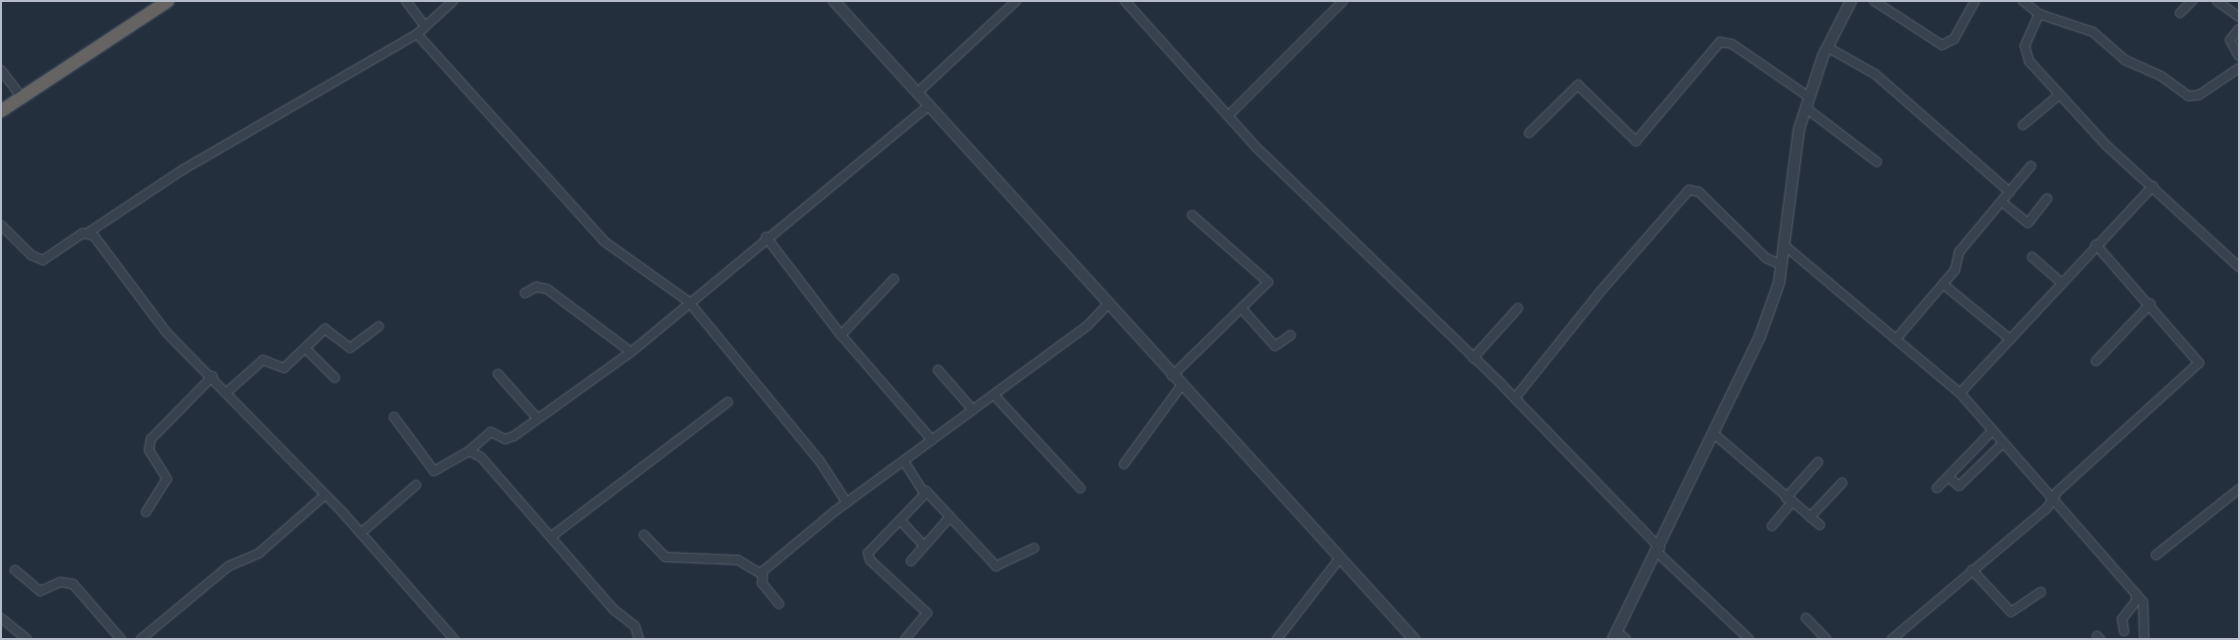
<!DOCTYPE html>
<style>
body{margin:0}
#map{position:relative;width:2240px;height:640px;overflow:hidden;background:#242f3e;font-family:"Open Sans",sans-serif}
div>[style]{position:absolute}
.roads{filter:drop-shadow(0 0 1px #565f6c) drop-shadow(0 0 1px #565f6c)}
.minor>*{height:8px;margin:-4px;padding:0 4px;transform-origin:4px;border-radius:4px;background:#38414e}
.tertiary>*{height:10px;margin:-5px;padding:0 5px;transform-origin:5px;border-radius:5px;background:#38414e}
.trunk>*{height:12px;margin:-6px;padding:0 6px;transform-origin:6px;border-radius:6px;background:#656462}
span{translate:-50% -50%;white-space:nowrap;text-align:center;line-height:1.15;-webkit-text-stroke:4px #1d2633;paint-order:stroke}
.frame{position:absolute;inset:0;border:2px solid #b4bcc9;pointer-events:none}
</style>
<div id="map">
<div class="roads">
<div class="minor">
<i style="left:406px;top:1px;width:30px;rotate:53deg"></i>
<i style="left:1125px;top:1px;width:199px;rotate:48.1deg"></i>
<i style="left:1258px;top:149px;width:339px;rotate:44deg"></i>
<i style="left:1502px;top:385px;width:227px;rotate:45.9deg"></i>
<i style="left:1874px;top:1px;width:81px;rotate:32.9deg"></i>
<i style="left:1942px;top:45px;width:13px;rotate:-27deg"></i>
<i style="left:1954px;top:39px;width:43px;rotate:-61.1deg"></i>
<i style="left:2023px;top:1px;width:21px;rotate:39deg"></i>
<i style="left:2039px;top:14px;width:57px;rotate:18.4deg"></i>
<i style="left:2093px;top:32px;width:43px;rotate:41.2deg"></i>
<i style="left:2125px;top:60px;width:39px;rotate:24deg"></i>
<i style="left:2161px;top:76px;width:34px;rotate:36deg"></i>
<i style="left:2189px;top:96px;width:10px;rotate:-6deg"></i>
<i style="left:2199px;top:95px;width:48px;rotate:-34deg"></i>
<i style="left:2217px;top:1px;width:27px;rotate:36deg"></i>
<i style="left:2180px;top:13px;width:17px;rotate:-45deg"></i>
<i style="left:2039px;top:14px;width:35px;rotate:114deg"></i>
<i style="left:2025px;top:46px;width:16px;rotate:75deg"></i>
<i style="left:2029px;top:61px;width:115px;rotate:47.5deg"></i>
<i style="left:2107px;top:146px;width:179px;rotate:42.5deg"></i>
<i style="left:2239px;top:29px;width:14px;rotate:129deg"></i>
<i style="left:2230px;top:40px;width:18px;rotate:61deg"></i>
<i style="left:417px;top:34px;width:280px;rotate:47.9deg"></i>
<i style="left:605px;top:242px;width:103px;rotate:35.5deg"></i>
<i style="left:689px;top:302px;width:205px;rotate:50.6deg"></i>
<i style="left:819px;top:460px;width:51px;rotate:56.9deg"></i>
<i style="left:1827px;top:47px;width:55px;rotate:29.4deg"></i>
<i style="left:1875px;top:74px;width:179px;rotate:41.2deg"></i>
<i style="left:1px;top:70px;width:35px;rotate:53deg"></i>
<i style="left:917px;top:93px;width:135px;rotate:-42.9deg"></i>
<i style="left:1806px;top:108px;width:89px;rotate:37.3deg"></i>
<i style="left:1228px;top:116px;width:163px;rotate:-45deg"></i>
<i style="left:2023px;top:125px;width:47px;rotate:-39.8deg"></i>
<i style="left:1529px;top:133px;width:69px;rotate:-44.4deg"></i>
<i style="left:1578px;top:85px;width:81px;rotate:44deg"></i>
<i style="left:1636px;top:141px;width:130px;rotate:-49.7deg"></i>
<i style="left:1720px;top:42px;width:12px;rotate:9deg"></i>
<i style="left:1732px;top:44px;width:93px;rotate:34.5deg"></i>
<i style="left:2002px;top:202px;width:33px;rotate:39deg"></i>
<i style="left:2028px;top:223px;width:31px;rotate:-52deg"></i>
<i style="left:1px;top:225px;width:42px;rotate:45deg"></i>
<i style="left:31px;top:255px;width:13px;rotate:23deg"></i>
<i style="left:43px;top:260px;width:48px;rotate:-34deg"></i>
<i style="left:83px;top:233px;width:11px;rotate:15deg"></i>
<i style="left:94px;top:236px;width:120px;rotate:53.1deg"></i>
<i style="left:166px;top:332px;width:255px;rotate:45.6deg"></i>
<i style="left:344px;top:514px;width:167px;rotate:48.7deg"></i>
<i style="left:86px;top:234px;width:118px;rotate:-33.6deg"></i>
<i style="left:184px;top:169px;width:269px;rotate:-30.1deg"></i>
<i style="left:417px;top:34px;width:49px;rotate:-42.5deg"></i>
<i style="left:766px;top:237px;width:123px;rotate:52.6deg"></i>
<i style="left:841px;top:335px;width:139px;rotate:49.1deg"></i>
<i style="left:1784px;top:245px;width:230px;rotate:40.1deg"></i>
<i style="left:1960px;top:393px;width:278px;rotate:48.8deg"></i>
<i style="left:2143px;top:602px;width:37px;rotate:88deg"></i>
<i style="left:2032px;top:257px;width:38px;rotate:41deg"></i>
<i style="left:1943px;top:284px;width:87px;rotate:39.4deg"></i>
<i style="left:525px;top:293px;width:13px;rotate:-29deg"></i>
<i style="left:536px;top:287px;width:11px;rotate:10deg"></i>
<i style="left:547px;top:289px;width:105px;rotate:36.9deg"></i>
<i style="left:1243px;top:310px;width:48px;rotate:48.4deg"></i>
<i style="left:1275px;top:346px;width:19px;rotate:-35deg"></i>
<i style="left:841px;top:335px;width:77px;rotate:-46.6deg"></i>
<i style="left:1896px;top:339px;width:91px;rotate:-49.5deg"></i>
<i style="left:1955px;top:270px;width:18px;rotate:-77deg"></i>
<i style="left:1959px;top:252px;width:112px;rotate:-50.1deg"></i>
<i style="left:305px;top:348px;width:42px;rotate:45deg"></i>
<i style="left:1473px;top:358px;width:67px;rotate:-48deg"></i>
<i style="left:2096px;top:361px;width:79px;rotate:-46.5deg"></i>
<i style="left:938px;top:370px;width:53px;rotate:48.8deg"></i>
<i style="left:498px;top:374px;width:60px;rotate:48.4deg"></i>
<i style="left:1172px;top:376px;width:134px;rotate:-44.4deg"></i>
<i style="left:1268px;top:282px;width:101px;rotate:-138.6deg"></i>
<i style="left:227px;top:392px;width:48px;rotate:-41.6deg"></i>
<i style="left:263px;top:360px;width:22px;rotate:21deg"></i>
<i style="left:284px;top:368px;width:57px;rotate:-43.6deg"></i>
<i style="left:325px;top:329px;width:31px;rotate:37deg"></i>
<i style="left:350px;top:348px;width:36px;rotate:-37deg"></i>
<i style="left:1960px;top:393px;width:283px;rotate:-47deg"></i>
<i style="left:994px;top:395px;width:127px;rotate:47.2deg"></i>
<i style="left:1515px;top:398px;width:134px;rotate:-51.3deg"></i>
<i style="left:1599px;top:293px;width:137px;rotate:-48.9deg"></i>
<i style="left:1689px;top:190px;width:10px;rotate:11deg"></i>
<i style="left:1699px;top:192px;width:94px;rotate:44.6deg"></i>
<i style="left:1766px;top:258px;width:17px;rotate:25deg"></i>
<i style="left:394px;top:417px;width:67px;rotate:53.5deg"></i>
<i style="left:434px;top:471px;width:40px;rotate:-29.7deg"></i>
<i style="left:469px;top:451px;width:13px;rotate:27deg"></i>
<i style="left:481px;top:457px;width:201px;rotate:49deg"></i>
<i style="left:613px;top:609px;width:28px;rotate:38deg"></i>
<i style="left:635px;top:626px;width:14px;rotate:73deg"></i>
<i style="left:1713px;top:433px;width:141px;rotate:40.7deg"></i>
<i style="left:469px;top:451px;width:29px;rotate:-41deg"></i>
<i style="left:491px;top:432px;width:16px;rotate:27deg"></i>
<i style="left:505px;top:439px;width:9px;rotate:-18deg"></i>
<i style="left:514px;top:436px;width:144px;rotate:-35.7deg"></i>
<i style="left:631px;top:352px;width:386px;rotate:-39.6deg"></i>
<i style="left:904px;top:461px;width:39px;rotate:58deg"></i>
<i style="left:925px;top:494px;width:82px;rotate:134deg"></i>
<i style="left:868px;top:553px;width:7px;rotate:74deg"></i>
<i style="left:870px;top:560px;width:78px;rotate:42.9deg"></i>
<i style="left:927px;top:613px;width:34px;rotate:130deg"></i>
<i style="left:1124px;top:464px;width:97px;rotate:-53.8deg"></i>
<i style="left:1948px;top:477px;width:14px;rotate:39deg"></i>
<i style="left:1959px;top:486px;width:62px;rotate:-44.3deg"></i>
<i style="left:1937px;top:488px;width:79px;rotate:-46deg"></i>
<i style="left:926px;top:491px;width:103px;rotate:47deg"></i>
<i style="left:996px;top:566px;width:42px;rotate:-25.3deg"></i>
<i style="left:1786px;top:498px;width:48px;rotate:-48.4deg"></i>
<i style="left:146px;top:512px;width:39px;rotate:-58deg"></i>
<i style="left:167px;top:479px;width:34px;rotate:-122deg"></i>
<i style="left:149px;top:450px;width:11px;rotate:-80deg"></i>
<i style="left:151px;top:439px;width:88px;rotate:-45.5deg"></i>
<i style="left:1810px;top:517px;width:47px;rotate:-46.7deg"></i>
<i style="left:900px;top:520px;width:35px;rotate:47deg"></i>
<i style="left:1772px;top:526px;width:31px;rotate:-50deg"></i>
<i style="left:361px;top:533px;width:73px;rotate:-41.1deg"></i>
<i style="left:644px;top:535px;width:30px;rotate:46deg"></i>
<i style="left:665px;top:557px;width:73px;rotate:2.4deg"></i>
<i style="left:738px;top:560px;width:27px;rotate:31deg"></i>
<i style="left:552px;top:536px;width:221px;rotate:-37.3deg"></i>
<i style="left:1658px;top:553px;width:125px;rotate:43.4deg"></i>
<i style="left:2156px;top:555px;width:106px;rotate:-38.5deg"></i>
<i style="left:911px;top:561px;width:59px;rotate:-48.4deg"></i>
<i style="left:15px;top:570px;width:33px;rotate:40deg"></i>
<i style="left:40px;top:591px;width:22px;rotate:-24deg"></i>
<i style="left:60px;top:582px;width:13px;rotate:9deg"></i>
<i style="left:73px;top:584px;width:73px;rotate:48.9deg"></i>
<i style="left:1972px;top:570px;width:57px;rotate:47.1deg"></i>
<i style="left:2011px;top:612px;width:36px;rotate:-34deg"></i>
<i style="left:779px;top:604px;width:27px;rotate:-129deg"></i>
<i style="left:762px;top:583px;width:12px;rotate:-85deg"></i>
<i style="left:763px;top:571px;width:94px;rotate:-39.8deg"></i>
<i style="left:835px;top:511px;width:313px;rotate:-36.3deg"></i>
<i style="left:1087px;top:326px;width:29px;rotate:-46deg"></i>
<i style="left:1px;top:618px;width:33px;rotate:39deg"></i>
<i style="left:1806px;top:618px;width:29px;rotate:46deg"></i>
<i style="left:2124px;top:631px;width:12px;rotate:-99deg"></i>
<i style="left:2122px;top:619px;width:23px;rotate:-52deg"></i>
<i style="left:2136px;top:601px;width:7px;rotate:-90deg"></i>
<i style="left:1617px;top:632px;width:11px;rotate:38deg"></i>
<i style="left:2097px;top:636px;width:4px;rotate:45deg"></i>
<i style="left:141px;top:639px;width:114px;rotate:-39.7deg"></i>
<i style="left:229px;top:566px;width:33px;rotate:-23deg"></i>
<i style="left:259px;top:553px;width:88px;rotate:-41.3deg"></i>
<i style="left:1277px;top:639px;width:101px;rotate:-52.2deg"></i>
<i style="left:1892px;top:639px;width:203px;rotate:-40.2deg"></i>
<i style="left:2047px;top:508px;width:19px;rotate:-58deg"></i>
<i style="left:2057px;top:492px;width:192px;rotate:-42.3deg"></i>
<i style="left:2199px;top:363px;width:157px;rotate:-131.1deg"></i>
</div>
<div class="tertiary">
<i style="left:834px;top:1px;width:862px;rotate:47.73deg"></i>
<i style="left:1613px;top:639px;width:337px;rotate:-64.1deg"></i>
<i style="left:1760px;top:336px;width:56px;rotate:-70.3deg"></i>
<i style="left:1779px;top:283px;width:155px;rotate:-82.6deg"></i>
<i style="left:1799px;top:129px;width:77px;rotate:-71.8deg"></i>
<i style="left:1823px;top:56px;width:62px;rotate:-63deg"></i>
</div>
<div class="trunk">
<i style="left:1px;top:111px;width:200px;rotate:-33.4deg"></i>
</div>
</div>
<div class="frame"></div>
</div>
